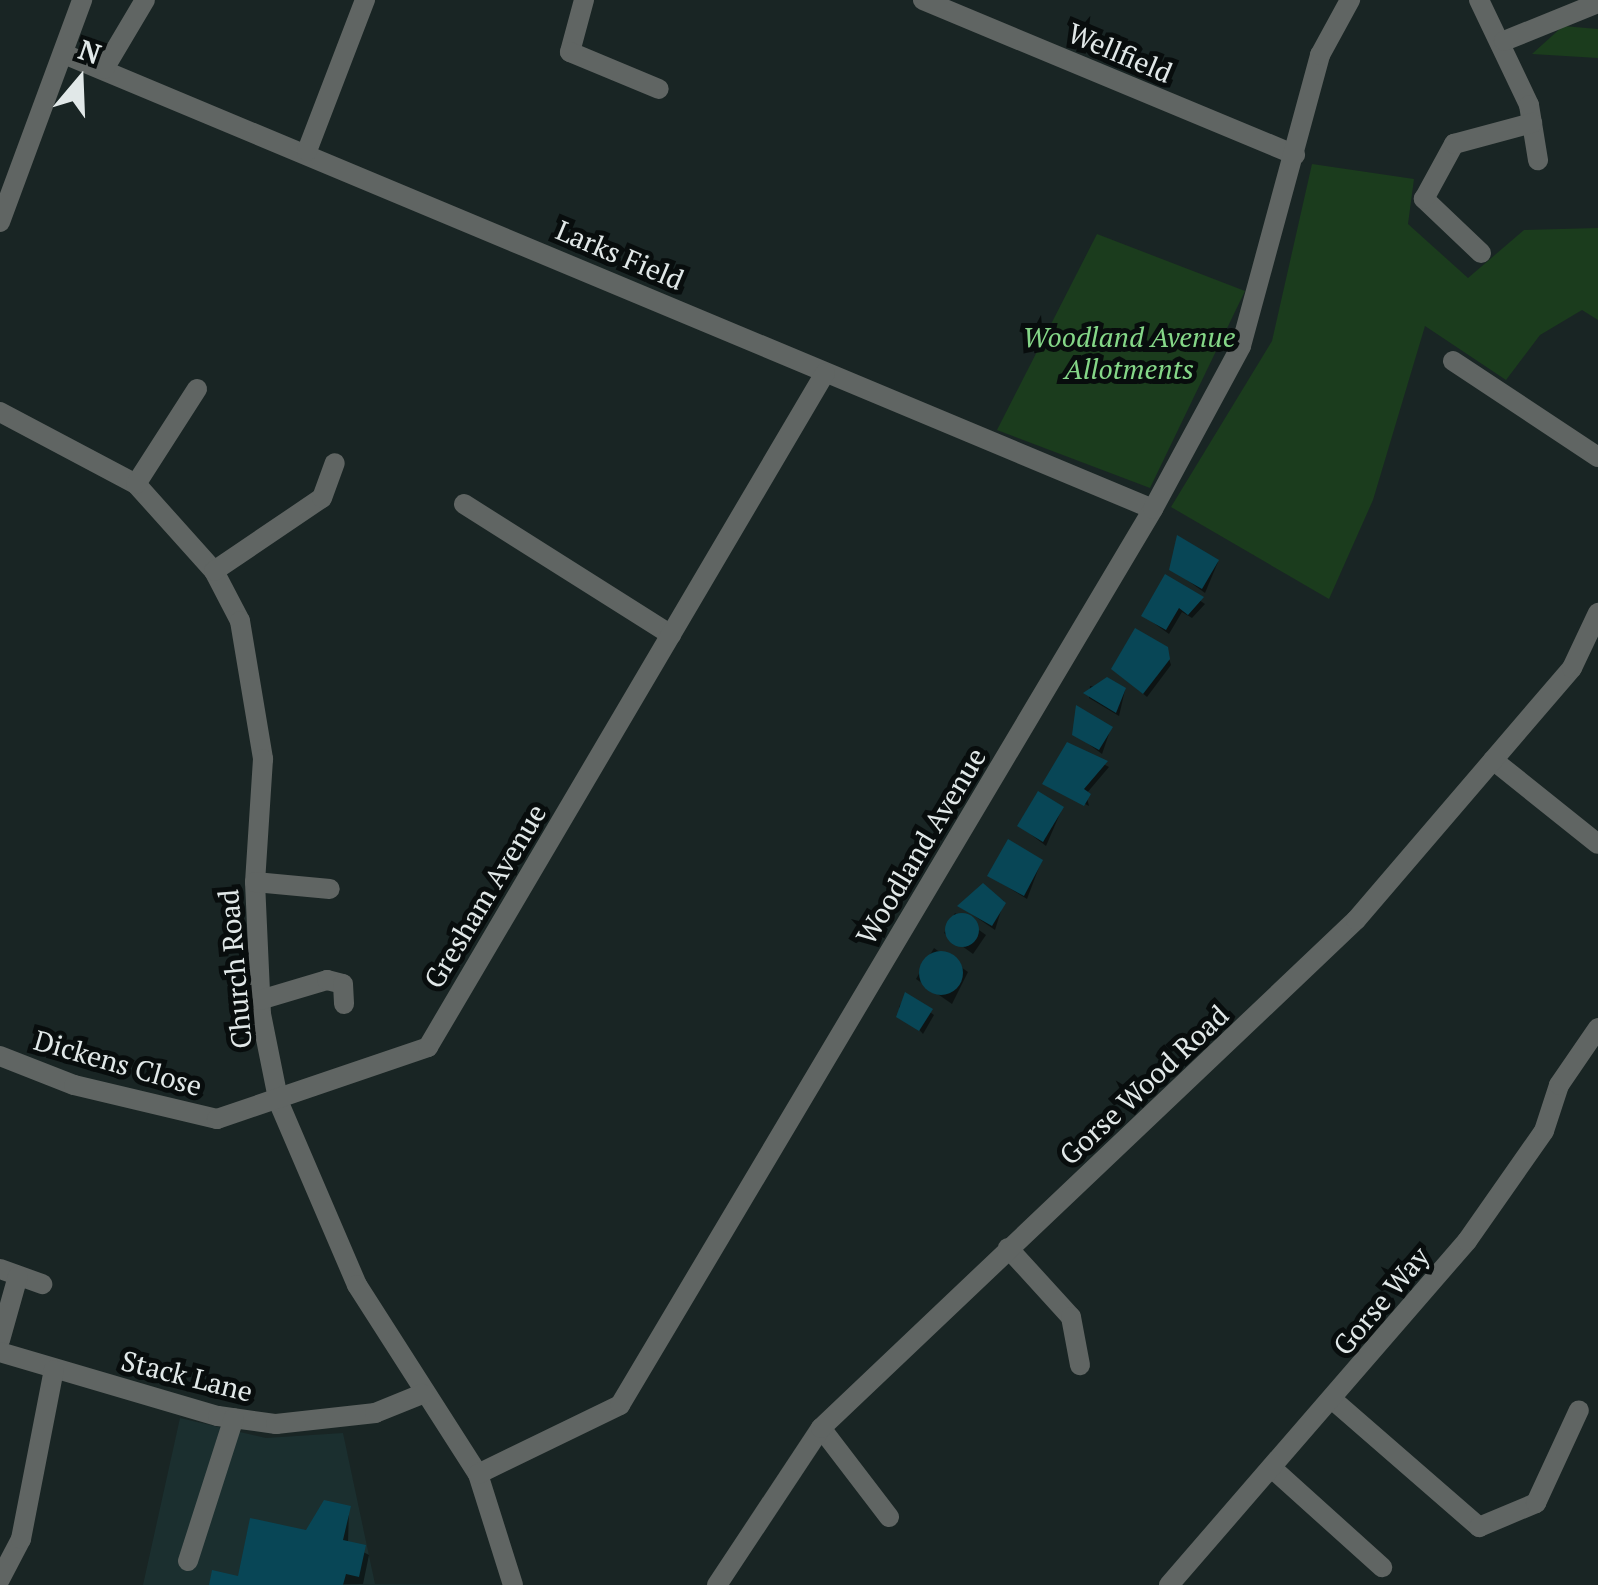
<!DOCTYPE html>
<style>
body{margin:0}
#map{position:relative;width:1598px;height:1585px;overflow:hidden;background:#192524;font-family:"PT Serif",serif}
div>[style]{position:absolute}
.built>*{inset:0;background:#1b2f2f}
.green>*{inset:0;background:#1b3c1d}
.shadow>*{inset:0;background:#0007}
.building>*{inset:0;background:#084656}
.round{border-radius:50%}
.minor>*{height:20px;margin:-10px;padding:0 10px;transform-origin:10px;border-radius:10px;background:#606563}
span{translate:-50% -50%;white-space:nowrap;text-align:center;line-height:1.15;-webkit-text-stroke:10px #080d0d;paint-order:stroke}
.street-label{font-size:28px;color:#e1e8e8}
.park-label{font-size:28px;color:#85d788;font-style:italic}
.north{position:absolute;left:30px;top:30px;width:100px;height:100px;-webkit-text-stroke:8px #080d0d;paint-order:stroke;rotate:19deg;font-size:28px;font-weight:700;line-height:40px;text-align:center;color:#e1e8e8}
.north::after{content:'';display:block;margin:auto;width:35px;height:45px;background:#e1e8e8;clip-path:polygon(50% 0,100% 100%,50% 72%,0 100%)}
</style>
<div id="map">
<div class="built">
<i style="clip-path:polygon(180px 1418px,266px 1438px,343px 1433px,375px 1584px,497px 1585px,143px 1585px)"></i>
</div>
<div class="green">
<i style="clip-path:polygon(1563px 26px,1598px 29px,1598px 58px,1532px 54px)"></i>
<i style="clip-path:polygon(1312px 164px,1414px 179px,1408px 224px,1468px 278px,1524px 230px,1598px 228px,1598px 320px,1582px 310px,1540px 335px,1506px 380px,1425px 326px,1373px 500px,1329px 599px,1171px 507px,1272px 341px)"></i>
<i style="clip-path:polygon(1097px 234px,1245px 291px,1150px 488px,997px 430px)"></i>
</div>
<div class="shadow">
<i style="clip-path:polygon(1218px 562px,1205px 593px,1172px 569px)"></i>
<i style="clip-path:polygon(1166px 578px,1205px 604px,1192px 618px,1182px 612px,1169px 634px,1144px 616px)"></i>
<i style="clip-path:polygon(1166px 649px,1171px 665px,1147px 697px,1114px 669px)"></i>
<i style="clip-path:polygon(1090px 686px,1125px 690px,1119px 716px,1089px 698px)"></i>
<i style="clip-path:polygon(1111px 728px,1102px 754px,1075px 734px)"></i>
<i style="clip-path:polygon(1068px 745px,1109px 767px,1086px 794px,1089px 806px,1045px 783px)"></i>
<i style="clip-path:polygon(1062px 809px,1046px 846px,1020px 826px)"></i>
<i style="clip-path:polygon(1041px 862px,1027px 899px,990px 876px)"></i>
<i style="clip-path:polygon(984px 887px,1004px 901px,995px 930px,960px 906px)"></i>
<i style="clip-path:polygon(955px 913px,986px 935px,973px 954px,944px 933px)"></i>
<i style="clip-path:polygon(934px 948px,968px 972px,952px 1004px,916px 979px)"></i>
<i style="clip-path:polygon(906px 995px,934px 1015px,923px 1034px,899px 1007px)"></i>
<i style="clip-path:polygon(349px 1508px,348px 1544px,369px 1555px,363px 1584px,212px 1585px,240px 1579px)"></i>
</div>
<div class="building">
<i style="clip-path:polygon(1177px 535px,1219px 560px,1202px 589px,1169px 570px)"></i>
<i style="clip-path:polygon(1165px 574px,1204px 597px,1188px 615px,1179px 608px,1166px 630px,1141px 616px)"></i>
<i style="clip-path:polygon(1135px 628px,1168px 647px,1170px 659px,1143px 694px,1111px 669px)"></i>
<i style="clip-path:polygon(1107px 677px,1126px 688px,1116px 713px,1083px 693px)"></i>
<i style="clip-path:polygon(1076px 705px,1113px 727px,1099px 750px,1072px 735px)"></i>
<i style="clip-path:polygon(1067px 742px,1108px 761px,1084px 789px,1091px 794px,1084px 806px,1042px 784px)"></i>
<i style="clip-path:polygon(1038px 791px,1064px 807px,1043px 842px,1017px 826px)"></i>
<i style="clip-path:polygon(1008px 839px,1043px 860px,1024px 896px,987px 876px)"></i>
<i style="clip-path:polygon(983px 883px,1006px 903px,992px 926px,957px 906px)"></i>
<i class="round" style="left:945px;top:913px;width:34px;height:34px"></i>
<i class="round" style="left:919px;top:951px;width:44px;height:44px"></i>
<i style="clip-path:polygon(905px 992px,933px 1009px,919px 1031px,896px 1017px)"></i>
<i style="clip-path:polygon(324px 1500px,351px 1506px,343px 1540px,366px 1545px,359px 1577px,346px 1574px,343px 1585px,209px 1585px,212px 1570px,238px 1576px,250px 1518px,306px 1530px)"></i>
</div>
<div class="minor">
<i style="left:584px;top:0;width:54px;rotate:105.1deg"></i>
<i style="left:570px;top:52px;width:96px;rotate:22.6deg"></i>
<i style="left:923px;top:0;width:403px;rotate:22.6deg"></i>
<i style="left:1479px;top:0;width:116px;rotate:64.5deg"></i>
<i style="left:1529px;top:105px;width:56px;rotate:80.7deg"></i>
<i style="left:1504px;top:41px;width:101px;rotate:-22deg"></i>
<i style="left:64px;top:54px;width:1180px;rotate:22.68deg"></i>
<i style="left:104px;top:69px;width:80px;rotate:-59.3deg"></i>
<i style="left:307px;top:151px;width:162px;rotate:-69deg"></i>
<i style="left:0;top:222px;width:237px;rotate:-69.7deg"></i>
<i style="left:1481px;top:253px;width:79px;rotate:-136.5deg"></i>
<i style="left:1424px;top:199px;width:63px;rotate:-61.4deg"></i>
<i style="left:1454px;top:144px;width:81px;rotate:-15.1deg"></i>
<i style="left:1453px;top:361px;width:174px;rotate:33.5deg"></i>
<i style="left:0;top:412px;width:154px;rotate:27.9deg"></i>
<i style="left:136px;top:484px;width:117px;rotate:48.1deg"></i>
<i style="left:214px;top:571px;width:56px;rotate:62.5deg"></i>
<i style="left:240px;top:621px;width:140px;rotate:80.5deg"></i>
<i style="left:263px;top:759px;width:123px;rotate:93.7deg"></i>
<i style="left:255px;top:882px;width:132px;rotate:87.4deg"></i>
<i style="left:261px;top:1014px;width:91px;rotate:78.6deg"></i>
<i style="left:279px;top:1103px;width:198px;rotate:66.8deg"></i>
<i style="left:357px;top:1285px;width:224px;rotate:57.4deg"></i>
<i style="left:478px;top:1474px;width:116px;rotate:72.5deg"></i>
<i style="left:136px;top:484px;width:113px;rotate:-57.3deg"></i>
<i style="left:464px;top:504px;width:245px;rotate:32.3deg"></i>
<i style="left:214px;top:571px;width:130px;rotate:-34.1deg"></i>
<i style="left:322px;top:498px;width:37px;rotate:-70deg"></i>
<i style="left:1493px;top:760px;width:134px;rotate:38.7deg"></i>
<i style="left:255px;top:882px;width:75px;rotate:5.3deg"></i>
<i style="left:260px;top:1000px;width:70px;rotate:-16.6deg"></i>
<i style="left:327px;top:980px;width:16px;rotate:14deg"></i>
<i style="left:343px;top:984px;width:20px;rotate:87deg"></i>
<i style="left:0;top:1056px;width:79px;rotate:21.4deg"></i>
<i style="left:74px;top:1085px;width:147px;rotate:13.4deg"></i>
<i style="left:217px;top:1119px;width:223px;rotate:-18.8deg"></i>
<i style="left:428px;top:1047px;width:782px;rotate:-59.5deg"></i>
<i style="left:1008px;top:1248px;width:93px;rotate:47.6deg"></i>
<i style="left:1071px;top:1317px;width:49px;rotate:79.4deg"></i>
<i style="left:0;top:1269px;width:45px;rotate:19.7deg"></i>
<i style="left:0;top:1340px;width:66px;rotate:-74.3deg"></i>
<i style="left:0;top:1352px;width:227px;rotate:16.4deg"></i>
<i style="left:218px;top:1416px;width:59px;rotate:7.9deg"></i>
<i style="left:276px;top:1424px;width:100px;rotate:-6.3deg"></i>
<i style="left:375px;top:1413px;width:51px;rotate:-22deg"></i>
<i style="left:1333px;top:1400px;width:194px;rotate:41deg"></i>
<i style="left:1479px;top:1527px;width:62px;rotate:-22.8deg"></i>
<i style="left:1536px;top:1503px;width:102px;rotate:-65.2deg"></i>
<i style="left:821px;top:1428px;width:112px;rotate:52.6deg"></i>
<i style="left:1273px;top:1469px;width:147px;rotate:42deg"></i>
<i style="left:478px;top:1474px;width:158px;rotate:-25.9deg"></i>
<i style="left:620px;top:1405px;width:1043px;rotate:-59.25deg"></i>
<i style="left:1153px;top:509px;width:185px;rotate:-61.6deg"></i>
<i style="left:1241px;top:346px;width:302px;rotate:-74.8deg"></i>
<i style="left:1320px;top:55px;width:63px;rotate:-61.4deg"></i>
<i style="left:188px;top:1561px;width:150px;rotate:-72.2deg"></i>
<i style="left:0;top:1579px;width:45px;rotate:-62.3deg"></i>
<i style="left:21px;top:1539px;width:172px;rotate:-79deg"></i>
<i style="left:717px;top:1585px;width:188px;rotate:-56.5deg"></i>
<i style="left:821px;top:1428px;width:738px;rotate:-43.52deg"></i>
<i style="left:1356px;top:920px;width:332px;rotate:-49.4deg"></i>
<i style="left:1572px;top:668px;width:61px;rotate:-64.7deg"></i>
<i style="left:1169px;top:1585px;width:455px;rotate:-49.1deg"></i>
<i style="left:1467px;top:1241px;width:134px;rotate:-55deg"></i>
<i style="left:1544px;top:1131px;width:48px;rotate:-71.9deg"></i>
<i style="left:1559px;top:1085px;width:69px;rotate:-55.6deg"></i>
</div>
<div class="street-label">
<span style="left:1120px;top:53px;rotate:23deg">Wellfield</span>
<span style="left:620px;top:255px;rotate:23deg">Larks Field</span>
<span style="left:921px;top:846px;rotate:-59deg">Woodland Avenue</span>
<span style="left:485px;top:896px;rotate:-59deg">Gresham Avenue</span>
<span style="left:235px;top:969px;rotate:-95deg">Church Road</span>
<span style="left:118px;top:1063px;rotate:16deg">Dickens Close</span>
<span style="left:1144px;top:1085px;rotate:-43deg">Gorse Wood Road</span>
<span style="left:1381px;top:1301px;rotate:-50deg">Gorse Way</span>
<span style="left:187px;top:1376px;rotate:14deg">Stack Lane</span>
</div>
<div class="park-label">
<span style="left:1129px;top:353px">Woodland Avenue<br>Allotments</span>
</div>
<div class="north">N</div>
</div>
